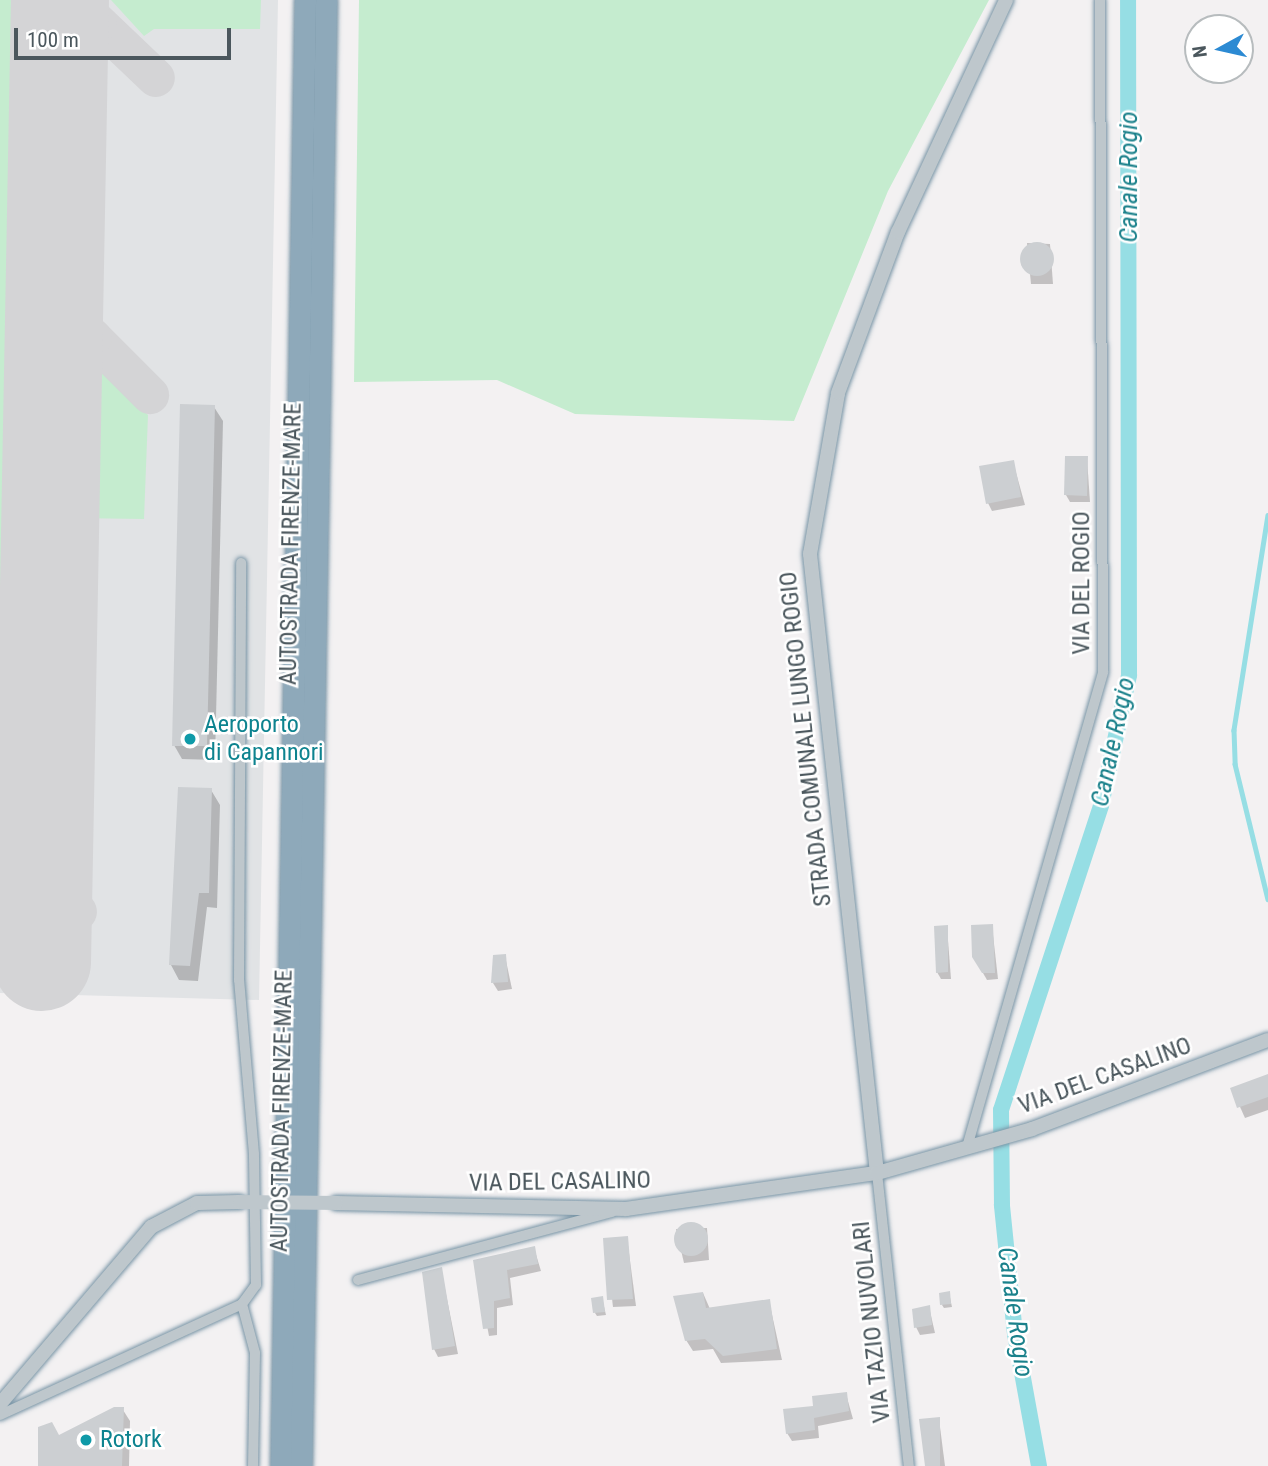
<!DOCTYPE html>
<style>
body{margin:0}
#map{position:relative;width:1268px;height:1466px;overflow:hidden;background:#f3f1f2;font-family:"Roboto Condensed",sans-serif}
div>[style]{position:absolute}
.airport>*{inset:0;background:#e1e3e5}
.green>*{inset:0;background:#c5eccf}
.shadow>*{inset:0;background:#0003}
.stream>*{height:4.5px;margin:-2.25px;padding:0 2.25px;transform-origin:2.25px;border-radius:2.25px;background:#96dee4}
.canal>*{height:16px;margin:-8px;padding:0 8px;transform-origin:8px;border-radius:8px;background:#96dee4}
.taxiway>*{height:38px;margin:-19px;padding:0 19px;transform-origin:19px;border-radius:19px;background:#d4d4d6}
.runway>*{height:98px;margin:-49px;padding:0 49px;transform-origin:49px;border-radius:49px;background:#d4d4d6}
.building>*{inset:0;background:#cccfd2}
.round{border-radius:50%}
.roads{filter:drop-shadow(0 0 2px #7995a6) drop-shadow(0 0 2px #7995a6)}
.minor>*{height:10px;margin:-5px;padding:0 5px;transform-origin:5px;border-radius:5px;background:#bec7cc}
.tertiary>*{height:14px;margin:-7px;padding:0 7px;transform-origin:7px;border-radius:7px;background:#bec7cc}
.motorway>*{height:21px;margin:-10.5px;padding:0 10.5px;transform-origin:10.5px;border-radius:10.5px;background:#8ea9ba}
.tertiary-bridge>*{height:14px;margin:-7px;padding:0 7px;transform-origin:7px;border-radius:7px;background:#bec7cc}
.dots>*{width:19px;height:19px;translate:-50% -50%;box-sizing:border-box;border:4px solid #fff;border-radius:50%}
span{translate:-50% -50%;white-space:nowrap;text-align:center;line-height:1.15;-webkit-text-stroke:5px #fff;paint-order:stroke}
.street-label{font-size:24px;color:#4b575d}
.culture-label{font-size:24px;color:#0d838f}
.left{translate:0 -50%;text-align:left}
.water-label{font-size:26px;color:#1a818b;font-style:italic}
.north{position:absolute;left:1184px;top:14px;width:70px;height:70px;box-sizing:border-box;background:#fff;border:2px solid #b7bcbe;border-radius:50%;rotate:262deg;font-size:19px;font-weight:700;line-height:28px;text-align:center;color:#4b575d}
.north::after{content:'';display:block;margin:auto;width:24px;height:32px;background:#2c8ad3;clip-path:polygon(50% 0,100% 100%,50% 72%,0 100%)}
.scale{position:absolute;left:14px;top:28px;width:217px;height:32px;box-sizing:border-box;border:4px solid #4b575d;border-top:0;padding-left:9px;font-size:21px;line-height:24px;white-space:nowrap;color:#4b575d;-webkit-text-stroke:5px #fff;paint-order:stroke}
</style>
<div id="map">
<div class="airport">
<i style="clip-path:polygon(0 0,278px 0,259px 1000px,0 993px)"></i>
</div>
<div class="green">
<i style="clip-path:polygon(0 0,32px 0,16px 972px,0 972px)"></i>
<i style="clip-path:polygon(111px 0,261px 0,260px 29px,154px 29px,144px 36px)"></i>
<i style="clip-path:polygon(359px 0,989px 0,888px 191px,794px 421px,575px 414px,497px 380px,354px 382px)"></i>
<i style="clip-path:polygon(81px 346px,148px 415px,144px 519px,72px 518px,74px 356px)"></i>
</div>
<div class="shadow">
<i style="clip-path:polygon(1027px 243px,1050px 244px,1053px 284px,1031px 284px)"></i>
<i style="clip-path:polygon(214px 407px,223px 421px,215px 760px,182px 759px,174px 745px)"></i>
<i style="clip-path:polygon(1087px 458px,1090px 502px,1070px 502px,1066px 495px)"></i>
<i style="clip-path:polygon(1013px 462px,1025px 505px,992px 511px,988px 503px)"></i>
<i style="clip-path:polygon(211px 790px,220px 805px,217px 908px,207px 907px,198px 981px,179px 980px,171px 965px)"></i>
<i style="clip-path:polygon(992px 926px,998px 979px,987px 980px,983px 973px)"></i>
<i style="clip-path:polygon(947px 927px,951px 979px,941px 979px,937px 972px)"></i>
<i style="clip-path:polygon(505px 956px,512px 989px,498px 991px,493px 983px)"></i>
<i style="clip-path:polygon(1268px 1076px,1268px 1110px,1245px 1118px,1232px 1089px)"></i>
<i style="clip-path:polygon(707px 1228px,709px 1260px,684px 1263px,676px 1229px)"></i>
<i style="clip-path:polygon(627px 1238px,636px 1306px,613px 1307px,605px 1239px)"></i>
<i style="clip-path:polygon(534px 1248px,541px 1271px,510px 1278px,513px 1305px,497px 1308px,497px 1335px,489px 1336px,475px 1262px)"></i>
<i style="clip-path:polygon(441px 1269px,458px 1354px,438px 1357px,434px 1349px)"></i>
<i style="clip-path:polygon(703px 1293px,710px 1309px,769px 1301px,782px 1360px,721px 1363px,713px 1349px,693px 1351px,686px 1340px)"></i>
<i style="clip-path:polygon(949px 1293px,952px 1307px,944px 1308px,942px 1305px)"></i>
<i style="clip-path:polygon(602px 1298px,606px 1315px,597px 1316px,595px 1313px)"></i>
<i style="clip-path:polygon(929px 1307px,935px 1333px,920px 1335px,916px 1327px)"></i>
<i style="clip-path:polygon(846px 1394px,853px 1419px,818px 1426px,819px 1438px,792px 1441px,787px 1433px,814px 1408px)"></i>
<i style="clip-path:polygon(123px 1410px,130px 1421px,129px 1466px,39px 1466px,59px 1437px)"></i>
<i style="clip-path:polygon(939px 1419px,945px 1466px,926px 1466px)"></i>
</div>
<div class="stream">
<i style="left:1268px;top:515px;width:218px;rotate:99deg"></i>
<i style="left:1234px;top:730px;width:34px;rotate:88deg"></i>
<i style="left:1235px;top:764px;width:139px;rotate:76.3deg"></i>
</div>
<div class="canal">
<i style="left:1039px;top:1466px;width:134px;rotate:-100.3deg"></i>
<i style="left:1015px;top:1334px;width:130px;rotate:-95.8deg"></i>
<i style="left:1002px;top:1205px;width:95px;rotate:-90.6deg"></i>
<i style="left:1001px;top:1110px;width:321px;rotate:-71.8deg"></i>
<i style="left:1101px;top:805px;width:133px;rotate:-77.8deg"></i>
<i style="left:1129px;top:675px;width:675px;rotate:-90.08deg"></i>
</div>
<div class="taxiway">
<i style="left:74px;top:0;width:113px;rotate:43.6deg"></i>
<i style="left:59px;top:39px;width:26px;rotate:-47deg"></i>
<i style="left:77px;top:20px;width:21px;rotate:11deg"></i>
<i style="left:54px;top:284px;width:30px;rotate:66deg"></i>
<i style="left:66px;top:311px;width:119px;rotate:45deg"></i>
<i style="left:53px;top:361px;width:26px;rotate:-54deg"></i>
<i style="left:68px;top:340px;width:25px;rotate:-5deg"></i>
<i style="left:43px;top:910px;width:35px;rotate:3deg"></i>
</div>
<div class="runway">
<i style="left:42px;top:962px;width:962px;rotate:-88.93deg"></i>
</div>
<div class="building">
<i class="round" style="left:1020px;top:242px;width:34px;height:34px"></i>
<i style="clip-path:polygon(180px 404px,215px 405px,207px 746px,172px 746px)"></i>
<i style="clip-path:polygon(1065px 456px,1088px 456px,1087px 496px,1064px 495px)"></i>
<i style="clip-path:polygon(1014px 460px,1021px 497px,986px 504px,979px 466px)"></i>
<i style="clip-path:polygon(178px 787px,212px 788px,209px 893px,199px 893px,190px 966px,169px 965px)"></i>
<i style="clip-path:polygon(993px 924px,995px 973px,982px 973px,972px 957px,971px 925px)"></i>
<i style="clip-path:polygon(948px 925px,948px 972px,936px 973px,934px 926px)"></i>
<i style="clip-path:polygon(506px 954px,508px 982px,491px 983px,493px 955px)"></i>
<i style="clip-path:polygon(1268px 1074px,1268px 1097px,1237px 1108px,1230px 1088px)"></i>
<i class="round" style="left:674px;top:1222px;width:34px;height:34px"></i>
<i style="clip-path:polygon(628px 1236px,633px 1299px,607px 1300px,603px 1238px)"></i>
<i style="clip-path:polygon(535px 1246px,538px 1264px,507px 1270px,510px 1298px,494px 1301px,494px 1328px,483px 1329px,473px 1260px)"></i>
<i style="clip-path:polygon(442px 1267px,455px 1346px,432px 1350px,422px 1272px)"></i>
<i style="clip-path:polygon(950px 1291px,951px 1304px,940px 1305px,939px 1293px)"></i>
<i style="clip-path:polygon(703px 1292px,706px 1308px,770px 1299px,777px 1349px,723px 1356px,705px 1339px,685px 1341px,673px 1296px)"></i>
<i style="clip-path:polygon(603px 1296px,605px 1312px,593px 1313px,591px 1298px)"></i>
<i style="clip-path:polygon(930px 1305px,932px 1325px,914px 1328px,912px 1309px)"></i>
<i style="clip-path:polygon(847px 1392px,849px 1411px,814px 1418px,815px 1430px,786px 1434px,783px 1409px,813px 1406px,812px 1396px)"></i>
<i style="clip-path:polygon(114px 1407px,124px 1407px,122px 1466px,38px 1466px,38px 1427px,52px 1422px,59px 1435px)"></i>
<i style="clip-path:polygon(940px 1417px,940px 1466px,925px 1466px,919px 1419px)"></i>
</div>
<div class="roads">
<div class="minor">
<i style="left:967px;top:1147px;width:494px;rotate:-74deg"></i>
<i style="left:1103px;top:672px;width:672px;rotate:-90.26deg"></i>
<i style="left:877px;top:1173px;width:295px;rotate:83.8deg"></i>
<i style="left:358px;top:1280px;width:263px;rotate:-15deg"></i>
<i style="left:242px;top:1304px;width:51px;rotate:75.1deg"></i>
<i style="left:255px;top:1353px;width:113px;rotate:91deg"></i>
<i style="left:0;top:1415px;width:266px;rotate:-24.6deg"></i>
<i style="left:242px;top:1304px;width:24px;rotate:-54deg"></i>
<i style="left:256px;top:1285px;width:131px;rotate:-90.9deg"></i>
<i style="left:254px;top:1154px;width:175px;rotate:-94.9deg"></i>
<i style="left:239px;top:980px;width:417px;rotate:-89.7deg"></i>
</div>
<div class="tertiary">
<i style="left:877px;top:1173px;width:623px;rotate:-96.18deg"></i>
<i style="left:810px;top:554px;width:163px;rotate:-80.1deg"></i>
<i style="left:838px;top:393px;width:172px;rotate:-69.6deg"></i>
<i style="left:898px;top:232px;width:256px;rotate:-65deg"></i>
<i style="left:336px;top:1203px;width:290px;rotate:1.2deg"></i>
<i style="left:626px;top:1209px;width:254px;rotate:-8.2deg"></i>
<i style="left:877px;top:1173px;width:161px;rotate:-15.8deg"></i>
<i style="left:1032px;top:1129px;width:252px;rotate:-20.7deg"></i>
<i style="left:0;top:1404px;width:233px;rotate:-49.5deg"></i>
<i style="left:151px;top:1227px;width:52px;rotate:-27.6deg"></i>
<i style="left:197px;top:1203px;width:43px;rotate:-1.3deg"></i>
</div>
<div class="motorway">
<i style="left:281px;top:1466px;width:1466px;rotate:-89.06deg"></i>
<i style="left:301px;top:1466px;width:1466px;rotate:-89.02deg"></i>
</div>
</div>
<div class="tertiary-bridge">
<i style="left:240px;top:1202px;width:96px;rotate:0.6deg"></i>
</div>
<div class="dots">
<i style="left:190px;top:739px;background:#0f9aa8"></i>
<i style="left:86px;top:1440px;background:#0f9aa8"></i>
</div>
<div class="street-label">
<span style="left:291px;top:544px;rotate:-89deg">AUTOSTRADA FIRENZE-MARE</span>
<span style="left:1082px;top:583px;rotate:-90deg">VIA DEL ROGIO</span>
<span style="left:806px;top:739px;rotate:-96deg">STRADA COMUNALE LUNGO ROGIO</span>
<span style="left:1105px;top:1076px;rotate:-20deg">VIA DEL CASALINO</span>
<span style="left:282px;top:1111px;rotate:-89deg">AUTOSTRADA FIRENZE-MARE</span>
<span style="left:560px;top:1182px;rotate:-1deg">VIA DEL CASALINO</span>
<span style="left:872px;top:1322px;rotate:-96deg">VIA TAZIO NUVOLARI</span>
</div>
<div class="culture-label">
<span class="left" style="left:204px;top:739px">Aeroporto<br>di Capannori</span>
<span class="left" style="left:100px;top:1440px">Rotork</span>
</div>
<div class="water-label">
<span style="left:1129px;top:177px;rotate:-90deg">Canale Rogio</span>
<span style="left:1113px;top:742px;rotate:-78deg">Canale Rogio</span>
<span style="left:1015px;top:1312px;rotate:82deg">Canale Rogio</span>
</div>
<div class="north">N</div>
<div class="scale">100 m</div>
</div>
